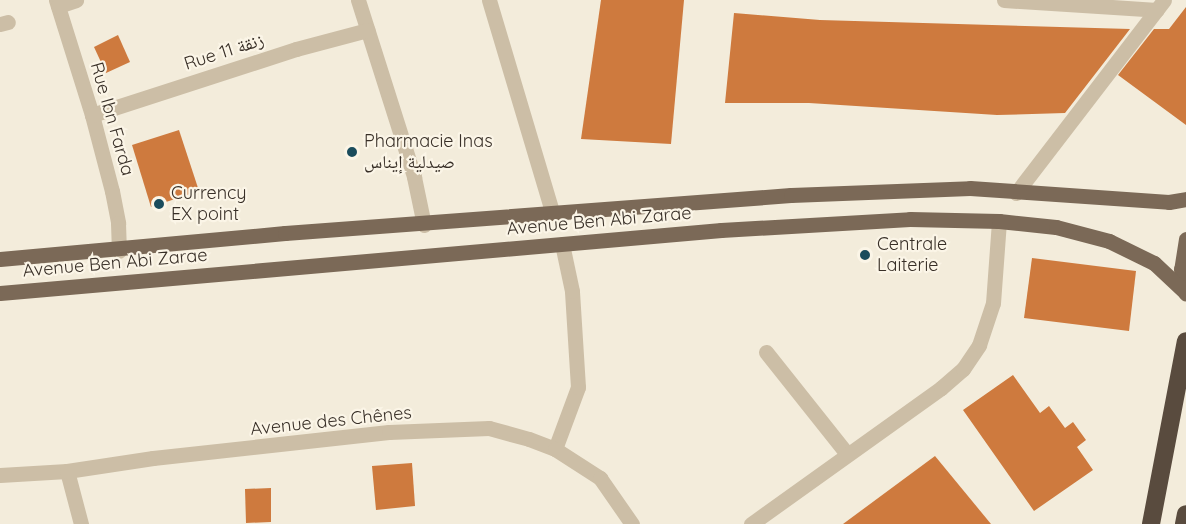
<!DOCTYPE html>
<meta charset="utf-8">
<style>
body{margin:0}
#map{position:relative;width:1186px;height:524px;overflow:hidden;background:#f3ecdb;font-family:Quicksand,"Noto Naskh Arabic",sans-serif}
div>[style]{position:absolute}
.building>*{inset:0;background:#ce7a3e}
.minor>*{height:15px;margin:-7.5px;padding:0 7.5px;transform-origin:7.5px;border-radius:7.5px;background:#ccbea6}
.major>*{height:15px;margin:-7.5px;padding:0 7.5px;transform-origin:7.5px;border-radius:7.5px;background:#7b6957}
.highway>*{height:18px;margin:-9px;padding:0 9px;transform-origin:9px;border-radius:9px;background:#594b3e}
.dots>*{width:16px;height:16px;translate:-50% -50%;box-sizing:border-box;border:3px solid #fbf5e7;border-radius:50%}
span{translate:-50% -50%;white-space:nowrap;text-align:center;line-height:1.15;-webkit-text-stroke:4.5px #fbf5e7;paint-order:stroke}
.street-label{font-size:18px;color:#382f27}
.poi-label{font-size:18px;color:#382f27}
.left{translate:0 -50%;text-align:left}
</style>
<div id="map">
<div class="building">
<i style="clip-path:polygon(601px 0,684px 0,671px 144px,581px 139px)"></i>
<i style="clip-path:polygon(1186px 7px,1186px 125px,1118px 75px,1154px 29px,1169px 29px)"></i>
<i style="clip-path:polygon(734px 13px,820px 20px,1130px 29px,1065px 113px,997px 115px,809px 103px,725px 103px)"></i>
<i style="clip-path:polygon(118px 35px,130px 62px,106px 73px,94px 47px)"></i>
<i style="clip-path:polygon(179px 130px,199px 191px,151px 207px,132px 145px)"></i>
<i style="clip-path:polygon(1032px 258px,1136px 271px,1129px 331px,1024px 318px)"></i>
<i style="clip-path:polygon(1013px 375px,1040px 413px,1049px 406px,1065px 428px,1073px 422px,1086px 440px,1077px 447px,1093px 470px,1034px 511px,963px 410px)"></i>
<i style="clip-path:polygon(935px 456px,991px 524px,843px 524px)"></i>
<i style="clip-path:polygon(412px 463px,415px 506px,376px 510px,372px 466px)"></i>
<i style="clip-path:polygon(271px 488px,271px 522px,246px 523px,245px 489px)"></i>
</div>
<div class="minor">
<i style="left:56px;top:0;width:121px;rotate:72.6deg"></i>
<i style="left:92px;top:115px;width:79px;rotate:75.3deg"></i>
<i style="left:112px;top:191px;width:33px;rotate:79deg"></i>
<i style="left:118px;top:223px;width:28px;rotate:88deg"></i>
<i style="left:358px;top:0;width:186px;rotate:72.4deg"></i>
<i style="left:414px;top:177px;width:49px;rotate:78.2deg"></i>
<i style="left:489px;top:0;width:221px;rotate:73.4deg"></i>
<i style="left:1004px;top:0;width:153px;rotate:3.7deg"></i>
<i style="left:58px;top:6px;width:19px;rotate:-18deg"></i>
<i style="left:0;top:24px;width:8px;rotate:-14deg"></i>
<i style="left:92px;top:115px;width:214px;rotate:-17.9deg"></i>
<i style="left:296px;top:49px;width:74px;rotate:-14.8deg"></i>
<i style="left:1016px;top:193px;width:243px;rotate:-52.5deg"></i>
<i style="left:766px;top:352px;width:130px;rotate:51.5deg"></i>
<i style="left:555px;top:449px;width:66px;rotate:-69.6deg"></i>
<i style="left:578px;top:387px;width:96px;rotate:-93.6deg"></i>
<i style="left:572px;top:291px;width:48px;rotate:-102deg"></i>
<i style="left:67px;top:471px;width:55px;rotate:75.2deg"></i>
<i style="left:0;top:475px;width:67px;rotate:-3.4deg"></i>
<i style="left:67px;top:471px;width:87px;rotate:-8.6deg"></i>
<i style="left:153px;top:458px;width:237px;rotate:-6.3deg"></i>
<i style="left:389px;top:432px;width:100px;rotate:-2.3deg"></i>
<i style="left:489px;top:428px;width:41px;rotate:15.4deg"></i>
<i style="left:529px;top:439px;width:28px;rotate:21deg"></i>
<i style="left:555px;top:449px;width:54px;rotate:32.8deg"></i>
<i style="left:600px;top:478px;width:56px;rotate:55.2deg"></i>
<i style="left:751px;top:524px;width:234px;rotate:-35.6deg"></i>
<i style="left:941px;top:388px;width:29px;rotate:-41deg"></i>
<i style="left:963px;top:369px;width:29px;rotate:-56deg"></i>
<i style="left:979px;top:345px;width:44px;rotate:-71.6deg"></i>
<i style="left:993px;top:303px;width:82px;rotate:-85.8deg"></i>
</div>
<div class="major">
<i style="left:1186px;top:239px;width:30px;rotate:99deg"></i>
<i style="left:1181px;top:269px;width:25px;rotate:79deg"></i>
<i style="left:0;top:259px;width:286px;rotate:-5.2deg"></i>
<i style="left:285px;top:233px;width:507px;rotate:-4.29deg"></i>
<i style="left:791px;top:195px;width:179px;rotate:-2.2deg"></i>
<i style="left:970px;top:188px;width:199px;rotate:4deg"></i>
<i style="left:1169px;top:202px;width:17px;rotate:-10deg"></i>
<i style="left:0;top:293px;width:724px;rotate:-4.99deg"></i>
<i style="left:721px;top:230px;width:189px;rotate:-3.3deg"></i>
<i style="left:910px;top:219px;width:89px;rotate:1.3deg"></i>
<i style="left:999px;top:221px;width:57px;rotate:6deg"></i>
<i style="left:1056px;top:227px;width:55px;rotate:14.8deg"></i>
<i style="left:1109px;top:241px;width:50px;rotate:26.1deg"></i>
<i style="left:1154px;top:263px;width:42px;rotate:43.1deg"></i>
</div>
<div class="highway">
<i style="left:1151px;top:524px;width:186px;rotate:-79.2deg"></i>
<i style="left:1184px;top:524px;width:10px;rotate:-79deg"></i>
</div>
<div class="dots">
<i style="left:352px;top:152px;background:#1a4c5c"></i>
<i style="left:159px;top:204px;background:#1a4c5c"></i>
<i style="left:865px;top:255px;background:#1a4c5c"></i>
</div>
<div class="street-label">
<span style="left:224px;top:52px;rotate:-18deg">Rue 11 زنقة</span>
<span style="left:112px;top:119px;rotate:74deg">Rue Ibn Farda</span>
<span style="left:599px;top:221px;rotate:-5deg">Avenue Ben Abi Zarae</span>
<span style="left:115px;top:263px;rotate:-5deg">Avenue Ben Abi Zarae</span>
<span style="left:331px;top:421px;rotate:-6deg">Avenue des Chênes</span>
</div>
<div class="poi-label">
<span class="left" style="left:364px;top:152px">Pharmacie Inas<br>صيدلية إيناس</span>
<span class="left" style="left:171px;top:204px">Currency<br>EX point</span>
<span class="left" style="left:877px;top:255px">Centrale<br>Laiterie</span>
</div>
</div>
